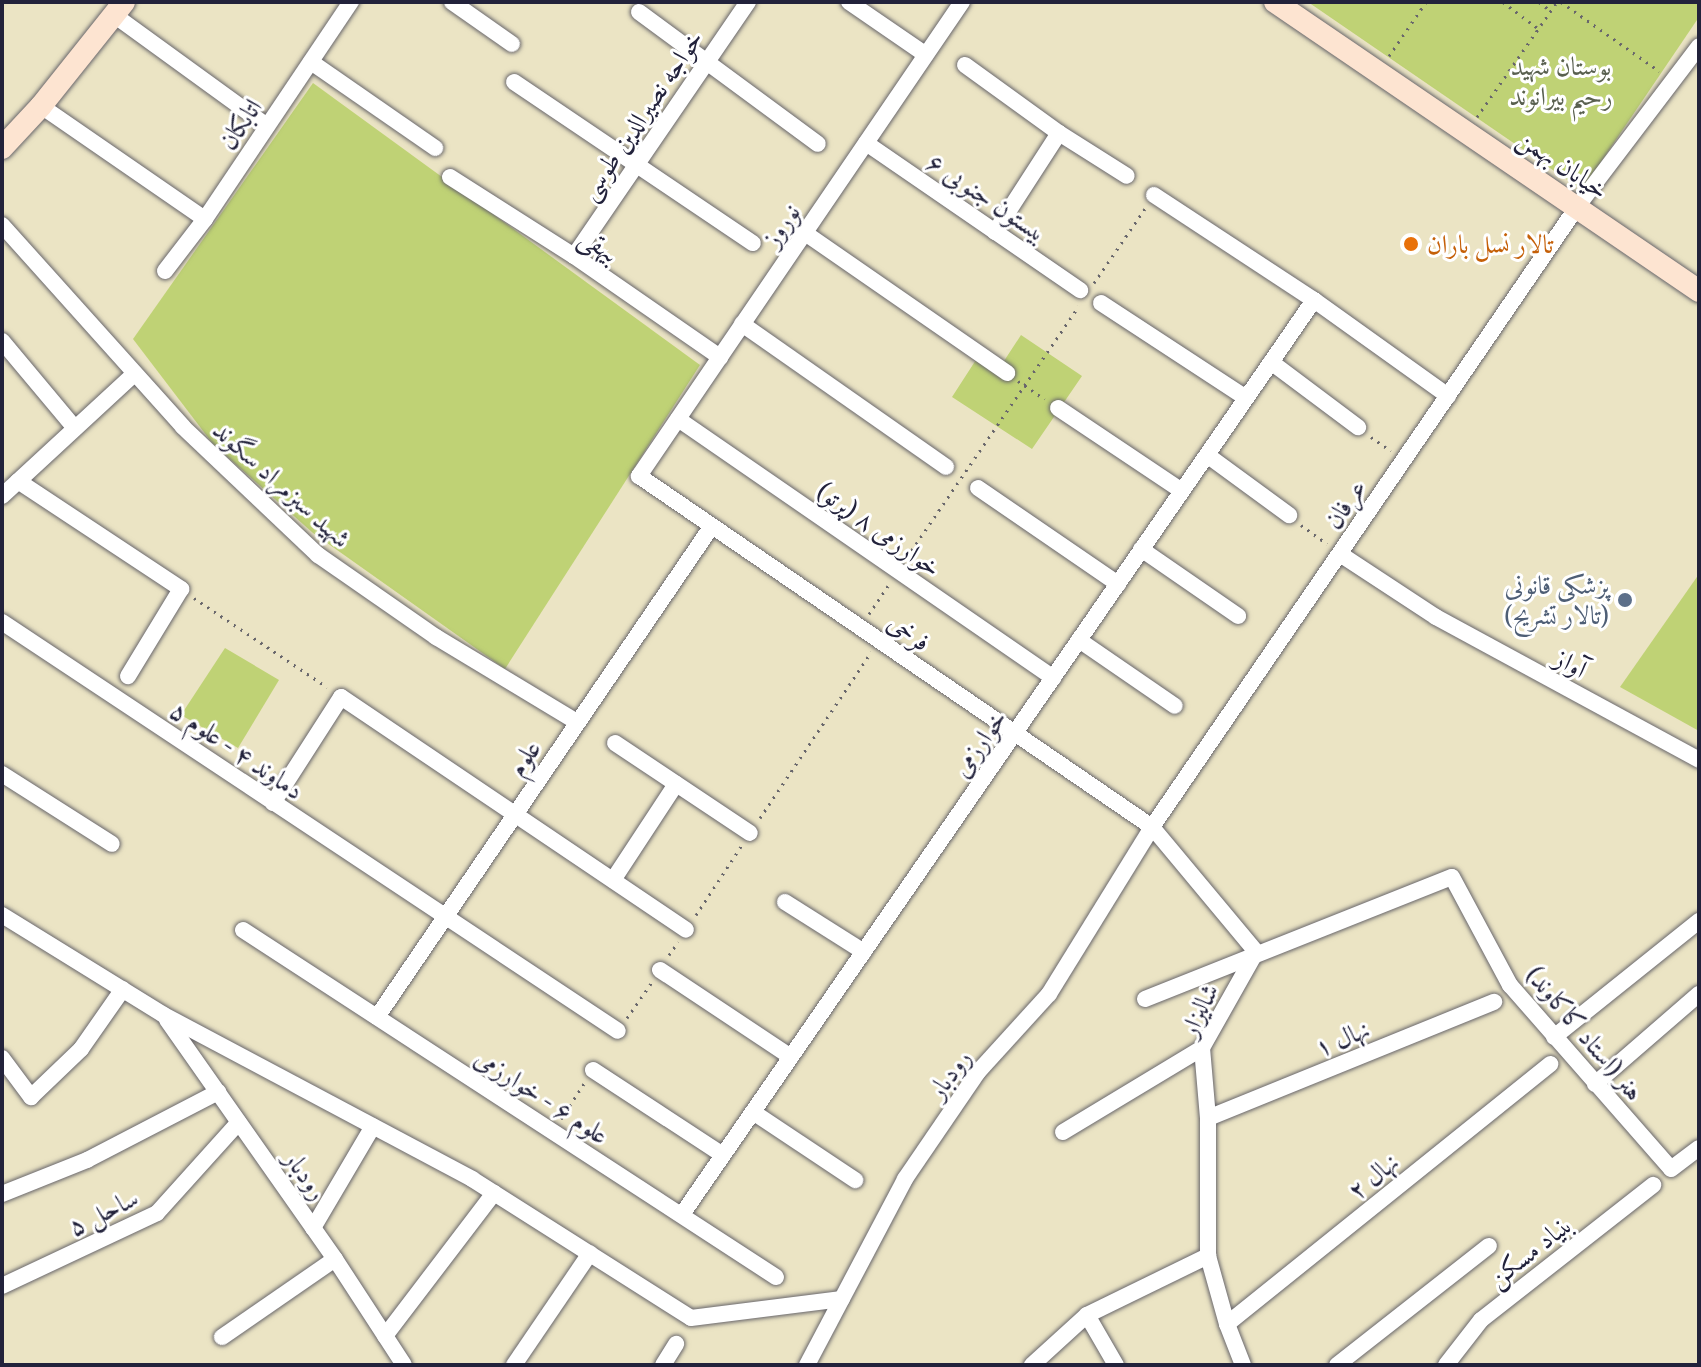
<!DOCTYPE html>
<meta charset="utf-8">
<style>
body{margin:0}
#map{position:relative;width:1701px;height:1367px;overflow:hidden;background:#ebe4c4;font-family:"Gentium Book Plus",Amiri,serif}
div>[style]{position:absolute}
.green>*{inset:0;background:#bfd275}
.path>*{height:3px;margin-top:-1.5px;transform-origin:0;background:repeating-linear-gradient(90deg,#68666b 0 2px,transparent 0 8px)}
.roads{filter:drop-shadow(0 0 2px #68666b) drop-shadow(0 0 2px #68666b)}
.street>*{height:16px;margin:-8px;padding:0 8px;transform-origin:8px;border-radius:8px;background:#fff}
.secondary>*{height:22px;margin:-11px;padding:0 11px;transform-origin:11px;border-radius:11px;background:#fde4d1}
.dots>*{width:22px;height:22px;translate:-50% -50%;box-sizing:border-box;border:4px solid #fff;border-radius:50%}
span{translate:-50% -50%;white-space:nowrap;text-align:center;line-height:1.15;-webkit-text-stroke:6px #fff;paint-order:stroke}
.park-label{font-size:26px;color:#59604f}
.street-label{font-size:26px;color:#22223b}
.food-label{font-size:26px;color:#c56008}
.left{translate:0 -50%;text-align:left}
.service-label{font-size:26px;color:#4e5e75}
.right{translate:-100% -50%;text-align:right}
.frame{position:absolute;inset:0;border:4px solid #22223b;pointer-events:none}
</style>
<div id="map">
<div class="green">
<i style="clip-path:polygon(1308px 2px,1699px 2px,1699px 17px,1582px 190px)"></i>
<i style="clip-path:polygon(313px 83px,700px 365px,505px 669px,313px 533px,213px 444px,133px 339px)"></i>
<i style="clip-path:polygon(1021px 335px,1082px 376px,1032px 449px,952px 397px,983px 349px,1004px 361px)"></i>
<i style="clip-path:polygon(1699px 574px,1699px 731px,1620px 687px)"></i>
<i style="clip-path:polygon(225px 648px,279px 680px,238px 748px,181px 715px)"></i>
</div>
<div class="path">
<i style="left:1503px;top:2px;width:45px;rotate:36.9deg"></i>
<i style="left:1539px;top:2px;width:15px;rotate:37deg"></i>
<i style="left:1561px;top:2px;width:120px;rotate:35.1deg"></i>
<i style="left:1389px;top:56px;width:65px;rotate:-55.6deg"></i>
<i style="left:1477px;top:117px;width:140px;rotate:-55.2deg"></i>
<i style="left:1094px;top:283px;width:92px;rotate:-55.6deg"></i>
<i style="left:1018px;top:381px;width:32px;rotate:34deg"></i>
<i style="left:1371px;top:437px;width:24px;rotate:35deg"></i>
<i style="left:1301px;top:525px;width:32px;rotate:36deg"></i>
<i style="left:907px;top:557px;width:304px;rotate:-55.6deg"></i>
<i style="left:194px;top:598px;width:160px;rotate:33.8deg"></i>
<i style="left:869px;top:614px;width:36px;rotate:-56deg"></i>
<i style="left:760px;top:818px;width:200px;rotate:-56.2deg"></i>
<i style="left:696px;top:915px;width:84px;rotate:-56.7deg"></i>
<i style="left:669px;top:955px;width:16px;rotate:-55deg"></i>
<i style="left:627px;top:1018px;width:44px;rotate:-55.2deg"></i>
<i style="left:561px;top:1119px;width:44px;rotate:-57deg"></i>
</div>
<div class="roads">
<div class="street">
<i style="left:452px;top:2px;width:73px;rotate:35deg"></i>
<i style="left:849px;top:2px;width:93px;rotate:34.5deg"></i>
<i style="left:962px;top:2px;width:574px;rotate:124.27deg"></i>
<i style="left:639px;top:476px;width:622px;rotate:34.38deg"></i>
<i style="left:1152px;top:827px;width:163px;rotate:50.2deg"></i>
<i style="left:1256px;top:952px;width:110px;rotate:119.4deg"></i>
<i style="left:1202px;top:1048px;width:70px;rotate:85.1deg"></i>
<i style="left:1208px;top:1118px;width:138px;rotate:90deg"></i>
<i style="left:1208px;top:1256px;width:71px;rotate:74.4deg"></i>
<i style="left:1227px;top:1324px;width:44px;rotate:68.7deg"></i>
<i style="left:639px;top:12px;width:222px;rotate:36.4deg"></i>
<i style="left:114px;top:15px;width:189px;rotate:36deg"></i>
<i style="left:311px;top:62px;width:151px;rotate:34.7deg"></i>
<i style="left:965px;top:65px;width:116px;rotate:35.9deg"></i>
<i style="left:1059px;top:133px;width:80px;rotate:32.3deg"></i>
<i style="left:514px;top:82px;width:288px;rotate:34deg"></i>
<i style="left:41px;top:106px;width:199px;rotate:34.6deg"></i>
<i style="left:866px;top:143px;width:260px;rotate:34.5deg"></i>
<i style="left:450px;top:177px;width:147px;rotate:32.5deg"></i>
<i style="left:574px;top:256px;width:178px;rotate:34.7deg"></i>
<i style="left:1154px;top:195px;width:191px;rotate:33.3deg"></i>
<i style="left:1314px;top:300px;width:165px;rotate:35.6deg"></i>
<i style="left:2px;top:225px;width:271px;rotate:48.1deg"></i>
<i style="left:183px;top:427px;width:186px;rotate:43.5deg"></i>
<i style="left:318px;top:555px;width:144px;rotate:34.8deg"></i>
<i style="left:436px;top:637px;width:165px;rotate:31.1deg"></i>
<i style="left:995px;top:232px;width:118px;rotate:-57.1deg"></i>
<i style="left:805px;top:233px;width:246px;rotate:34.7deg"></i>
<i style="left:574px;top:256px;width:308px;rotate:-55.6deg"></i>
<i style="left:165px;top:271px;width:66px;rotate:-52.4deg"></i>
<i style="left:205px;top:219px;width:262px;rotate:-56.1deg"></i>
<i style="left:1101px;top:303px;width:173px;rotate:33.2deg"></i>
<i style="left:742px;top:324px;width:249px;rotate:35deg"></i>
<i style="left:2px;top:341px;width:112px;rotate:50.1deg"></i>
<i style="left:1271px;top:362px;width:109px;rotate:36.8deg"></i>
<i style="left:1058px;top:408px;width:149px;rotate:33.8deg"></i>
<i style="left:678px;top:419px;width:456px;rotate:34.6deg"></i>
<i style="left:1207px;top:455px;width:102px;rotate:36.2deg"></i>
<i style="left:18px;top:481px;width:196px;rotate:33.5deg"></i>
<i style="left:181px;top:589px;width:102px;rotate:121.3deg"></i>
<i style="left:978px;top:488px;width:170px;rotate:34.4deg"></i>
<i style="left:2px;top:496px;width:180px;rotate:-42.7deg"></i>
<i style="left:1141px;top:549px;width:118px;rotate:34.6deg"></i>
<i style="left:1340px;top:554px;width:115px;rotate:33.3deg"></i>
<i style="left:1436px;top:617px;width:299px;rotate:28.5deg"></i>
<i style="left:2px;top:622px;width:739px;rotate:33.58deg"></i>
<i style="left:1079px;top:640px;width:116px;rotate:34.5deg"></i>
<i style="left:615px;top:743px;width:162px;rotate:33.7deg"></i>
<i style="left:2px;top:774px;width:130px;rotate:32.5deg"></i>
<i style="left:273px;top:803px;width:126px;rotate:-57.3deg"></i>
<i style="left:341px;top:697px;width:416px;rotate:34deg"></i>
<i style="left:613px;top:880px;width:115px;rotate:-56.7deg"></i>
<i style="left:785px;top:902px;width:93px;rotate:32.3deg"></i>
<i style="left:2px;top:915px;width:190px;rotate:31.7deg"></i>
<i style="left:164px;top:1015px;width:349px;rotate:28deg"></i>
<i style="left:472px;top:1179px;width:259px;rotate:32.4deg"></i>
<i style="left:691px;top:1318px;width:152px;rotate:-7.2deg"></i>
<i style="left:243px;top:930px;width:636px;rotate:33.07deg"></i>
<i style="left:660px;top:970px;width:157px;rotate:33.6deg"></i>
<i style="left:1145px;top:999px;width:330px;rotate:-21.7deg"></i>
<i style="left:1452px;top:877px;width:123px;rotate:61.8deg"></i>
<i style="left:1510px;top:985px;width:244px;rotate:48.8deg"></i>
<i style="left:1671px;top:1169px;width:35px;rotate:-37deg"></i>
<i style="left:377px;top:1017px;width:594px;rotate:-55.7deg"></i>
<i style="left:167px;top:1020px;width:292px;rotate:54.9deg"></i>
<i style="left:335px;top:1259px;width:126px;rotate:56.9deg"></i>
<i style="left:1554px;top:1037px;width:186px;rotate:-38.7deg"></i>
<i style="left:2px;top:1058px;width:49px;rotate:53.4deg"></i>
<i style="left:31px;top:1097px;width:69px;rotate:-43.8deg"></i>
<i style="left:81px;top:1049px;width:73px;rotate:-55deg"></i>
<i style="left:593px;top:1070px;width:155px;rotate:33.2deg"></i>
<i style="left:1595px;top:1084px;width:138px;rotate:-40.9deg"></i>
<i style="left:753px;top:1112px;width:123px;rotate:33.7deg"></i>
<i style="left:1208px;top:1118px;width:309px;rotate:-22.1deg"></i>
<i style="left:1063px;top:1132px;width:162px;rotate:-31.1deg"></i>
<i style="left:2px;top:1194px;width:92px;rotate:-21.8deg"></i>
<i style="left:87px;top:1160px;width:148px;rotate:-27.4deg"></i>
<i style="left:683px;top:1213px;width:1110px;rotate:-55.35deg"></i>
<i style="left:313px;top:1228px;width:118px;rotate:-59.5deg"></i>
<i style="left:2px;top:1286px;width:171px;rotate:-25.2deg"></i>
<i style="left:157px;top:1213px;width:122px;rotate:-48deg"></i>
<i style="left:1087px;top:1315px;width:58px;rotate:59.9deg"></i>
<i style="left:1227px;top:1324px;width:415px;rotate:-38.8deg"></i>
<i style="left:385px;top:1336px;width:180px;rotate:-52.7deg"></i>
<i style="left:222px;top:1337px;width:137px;rotate:-34.6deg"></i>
<i style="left:514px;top:1365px;width:135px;rotate:-55.8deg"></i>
<i style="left:663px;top:1365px;width:25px;rotate:-58deg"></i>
<i style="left:807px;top:1365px;width:210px;rotate:-62.2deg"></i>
<i style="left:905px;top:1179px;width:130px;rotate:-55.7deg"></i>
<i style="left:978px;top:1072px;width:105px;rotate:-47.7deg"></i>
<i style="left:1049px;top:994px;width:196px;rotate:-58.3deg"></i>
<i style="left:1152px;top:827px;width:752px;rotate:-55.57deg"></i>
<i style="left:1577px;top:207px;width:202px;rotate:-52.8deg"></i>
<i style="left:1032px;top:1365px;width:74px;rotate:-42.3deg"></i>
<i style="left:1087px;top:1315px;width:135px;rotate:-26deg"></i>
<i style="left:1337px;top:1365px;width:193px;rotate:-38.1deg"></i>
<i style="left:1446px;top:1365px;width:57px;rotate:-52.1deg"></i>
<i style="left:1481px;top:1320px;width:219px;rotate:-38.1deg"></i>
</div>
<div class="secondary">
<i style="left:1275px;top:2px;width:513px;rotate:34.28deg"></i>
<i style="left:2px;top:148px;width:57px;rotate:-47.1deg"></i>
<i style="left:41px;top:106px;width:133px;rotate:-51.4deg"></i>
</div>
</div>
<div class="dots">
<i style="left:1411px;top:244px;background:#e8710a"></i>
<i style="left:1625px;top:600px;background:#5c6f8a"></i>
</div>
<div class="park-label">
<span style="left:1561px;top:81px">بوستان شهید<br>رحیم بیرانوند</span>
</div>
<div class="street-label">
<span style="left:641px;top:115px;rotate:-56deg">خواجه نصیرالدین طوسی</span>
<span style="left:240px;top:124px;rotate:-56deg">اتابکان</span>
<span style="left:1563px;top:164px;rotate:34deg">خیابان بهمن</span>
<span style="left:987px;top:197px;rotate:34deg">بیستون جنوبی ۶</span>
<span style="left:781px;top:225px;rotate:-56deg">نوروز</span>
<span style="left:600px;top:245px;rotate:34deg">بیهقی</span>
<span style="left:282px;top:484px;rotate:42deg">شهید سبزمراد سگوند</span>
<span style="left:1345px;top:504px;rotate:-56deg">عرفان</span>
<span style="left:879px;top:529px;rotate:35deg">خوارزمی ۸ (پرتو)</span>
<span style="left:909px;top:632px;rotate:35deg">فرخی</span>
<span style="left:1571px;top:663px;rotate:29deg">آواز</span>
<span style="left:979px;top:743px;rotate:-55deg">خوارزمی</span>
<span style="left:237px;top:750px;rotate:34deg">دماوند ۴ - علوم ۵</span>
<span style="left:524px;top:758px;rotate:-56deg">علوم</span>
<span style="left:1199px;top:1010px;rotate:-64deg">شالیزار</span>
<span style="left:1585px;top:1033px;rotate:50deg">هنر (استاد کاکاوند)</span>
<span style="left:1342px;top:1038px;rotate:-22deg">نهال ۱</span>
<span style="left:949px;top:1074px;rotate:-54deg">رودبار</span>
<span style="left:542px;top:1096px;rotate:33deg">علوم ۶ - خوارزمی</span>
<span style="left:306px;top:1175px;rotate:55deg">رودبار</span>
<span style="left:1373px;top:1176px;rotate:-39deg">نهال ۲</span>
<span style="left:103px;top:1212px;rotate:-26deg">ساحل ۵</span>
<span style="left:1530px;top:1251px;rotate:-38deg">بنیاد مسکن</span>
</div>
<div class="food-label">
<span class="left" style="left:1427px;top:244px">تالار نسل باران</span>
</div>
<div class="service-label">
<span class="right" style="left:1609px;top:600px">پزشکی قانونی<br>(تالار تشریح)</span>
</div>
<div class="frame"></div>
</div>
